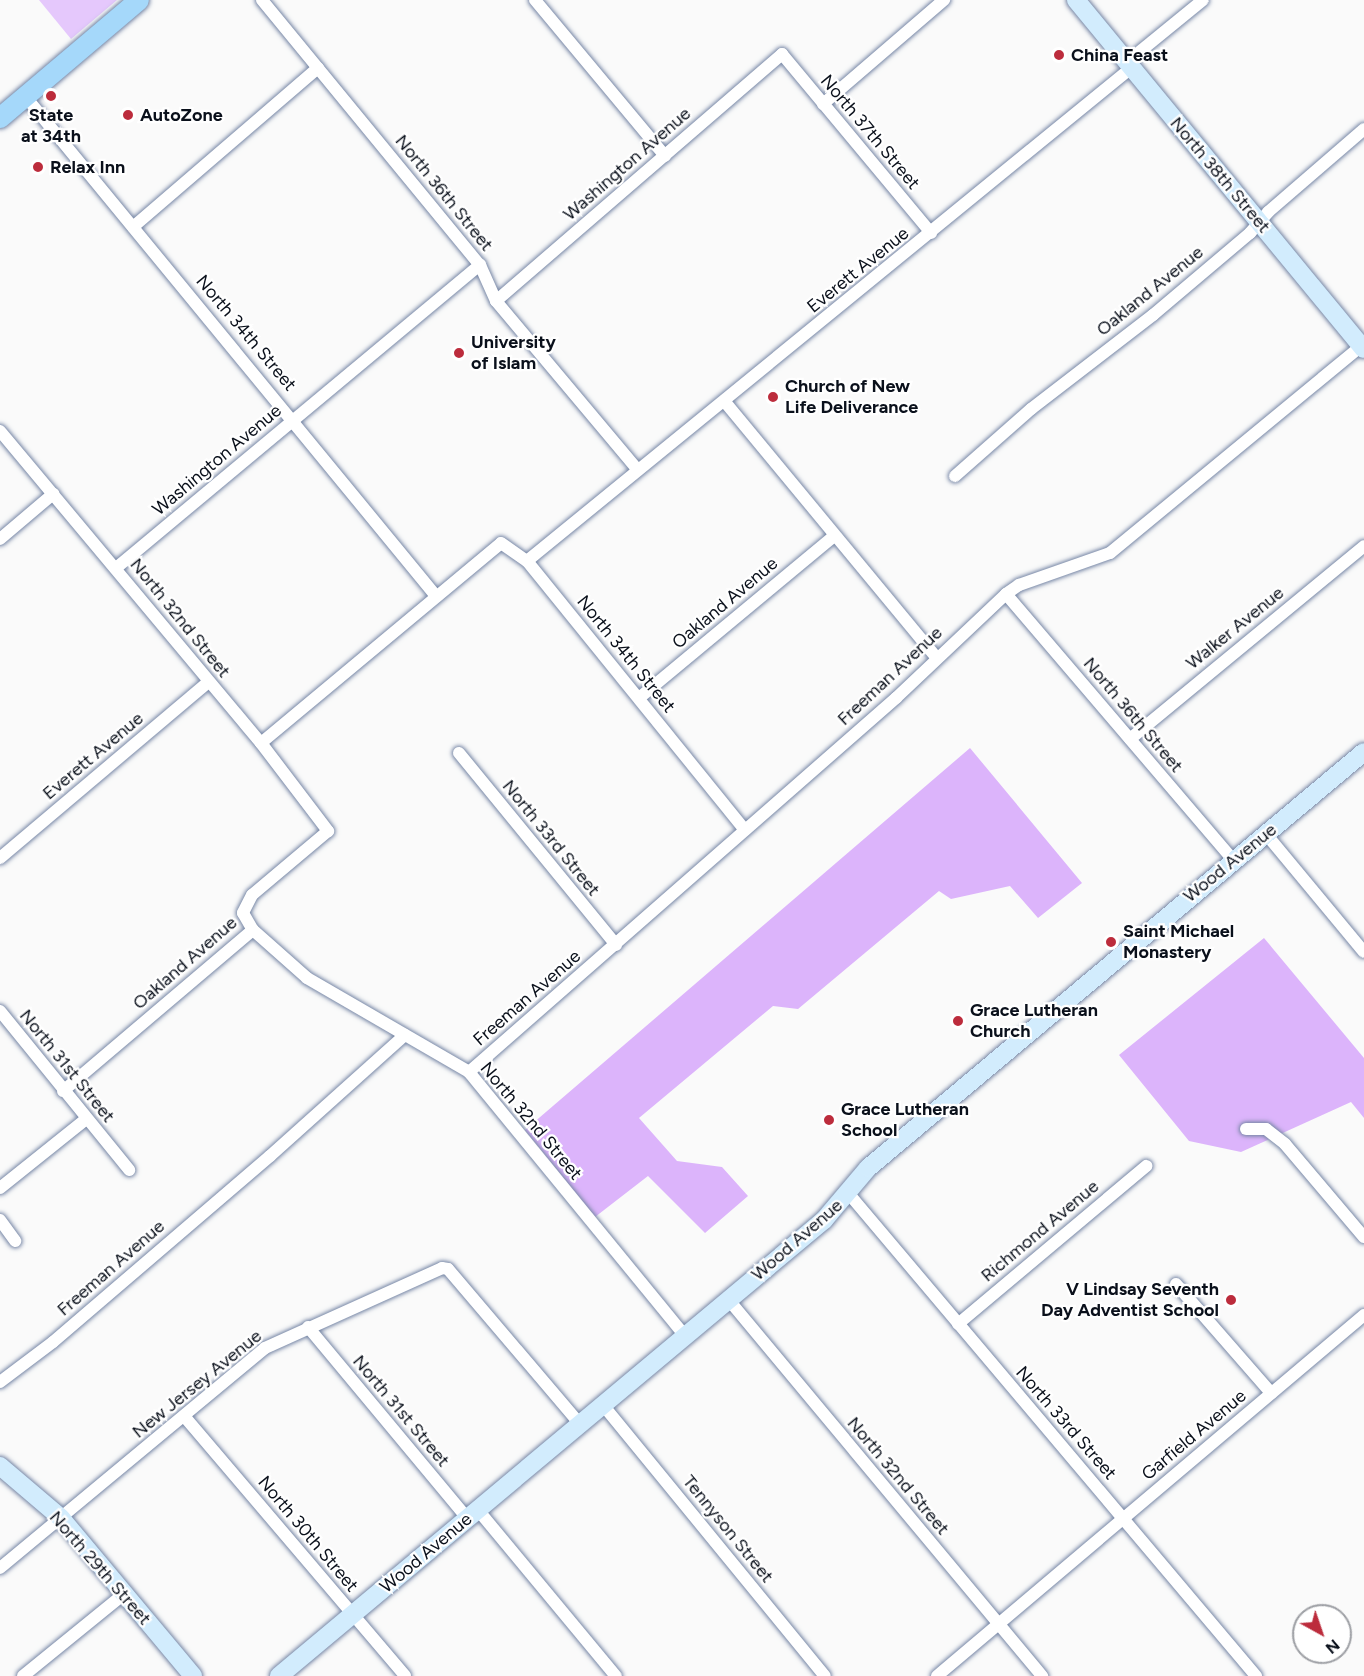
<!DOCTYPE html>
<style>
body{margin:0}
#map{position:relative;width:1364px;height:1676px;overflow:hidden;background:#fafafa;font-family:Figtree,sans-serif}
div>[style]{position:absolute}
.green>*{inset:0;background:#e5c8fc}
.forest>*{inset:0;background:#dcb4fb}
.roads{filter:drop-shadow(0 0 2px #7787a6) drop-shadow(0 0 2px #7787a6)}
.street>*{height:12px;margin:-6px;padding:0 6px;transform-origin:6px;border-radius:6px;background:#fff}
.secondary>*{height:18px;margin:-9px;padding:0 9px;transform-origin:9px;border-radius:9px;background:#d2ecfd}
.primary>*{height:20px;margin:-10px;padding:0 10px;transform-origin:10px;border-radius:10px;background:#a5d8fa}
.dots>*{width:16px;height:16px;translate:-50% -50%;box-sizing:border-box;border:3px solid #fff;border-radius:50%}
span{translate:-50% -50%;white-space:nowrap;text-align:center;line-height:1.15;-webkit-text-stroke:4.5px #fff;paint-order:stroke}
.poi-label{font-size:18px;color:#0a101b;font-weight:700}
.left{translate:0 -50%;text-align:left}
.right{translate:-100% -50%;text-align:right}
.street-label{font-size:18px;color:#0a101b}
.north{position:absolute;left:1292px;top:1604px;width:60px;height:60px;box-sizing:border-box;background:#fff;border:2px solid #9d9fa4;border-radius:50%;rotate:140deg;font-size:16px;font-weight:700;line-height:24px;text-align:center;color:#0a101b}
.north::after{content:'';display:block;margin:auto;width:21px;height:27px;background:#bc2c3c;clip-path:polygon(50% 0,100% 100%,50% 72%,0 100%)}
</style>
<div id="map">
<div class="green">
<i style="clip-path:polygon(39px 0,117px 0,71px 39px)"></i>
</div>
<div class="forest">
<i style="clip-path:polygon(970px 748px,1082px 883px,1038px 918px,1010px 886px,951px 899px,939px 891px,798px 1009px,773px 1006px,639px 1118px,677px 1161px,722px 1167px,748px 1196px,705px 1233px,648px 1176px,595px 1217px,525px 1130px)"></i>
<i style="clip-path:polygon(1264px 938px,1364px 1058px,1364px 1118px,1351px 1102px,1241px 1152px,1189px 1141px,1119px 1055px)"></i>
</div>
<div class="roads">
<div class="street">
<i style="left:262px;top:0;width:343px;rotate:50.6deg"></i>
<i style="left:480px;top:265px;width:39px;rotate:66deg"></i>
<i style="left:496px;top:301px;width:219px;rotate:50deg"></i>
<i style="left:535px;top:0;width:203px;rotate:50.2deg"></i>
<i style="left:25px;top:96px;width:647px;rotate:50.58deg"></i>
<i style="left:823px;top:104px;width:160px;rotate:-40.7deg"></i>
<i style="left:133px;top:227px;width:244px;rotate:-40.7deg"></i>
<i style="left:496px;top:301px;width:378px;rotate:-40.8deg"></i>
<i style="left:782px;top:54px;width:233px;rotate:50.2deg"></i>
<i style="left:725px;top:402px;width:332px;rotate:50.4deg"></i>
<i style="left:0;top:431px;width:407px;rotate:50.1deg"></i>
<i style="left:261px;top:743px;width:111px;rotate:52.7deg"></i>
<i style="left:328px;top:831px;width:99px;rotate:139.9deg"></i>
<i style="left:252px;top:895px;width:20px;rotate:117deg"></i>
<i style="left:243px;top:913px;width:20px;rotate:60deg"></i>
<i style="left:253px;top:930px;width:72px;rotate:41.6deg"></i>
<i style="left:307px;top:978px;width:187px;rotate:30.1deg"></i>
<i style="left:469px;top:1072px;width:341px;rotate:50.7deg"></i>
<i style="left:955px;top:476px;width:101px;rotate:-41.4deg"></i>
<i style="left:1031px;top:409px;width:154px;rotate:-37.6deg"></i>
<i style="left:1153px;top:315px;width:127px;rotate:-40.2deg"></i>
<i style="left:1250px;top:233px;width:28px;rotate:-49deg"></i>
<i style="left:1268px;top:212px;width:127px;rotate:-40.8deg"></i>
<i style="left:0;top:539px;width:70px;rotate:-40.3deg"></i>
<i style="left:527px;top:561px;width:780px;rotate:-39.22deg"></i>
<i style="left:1131px;top:68px;width:11px;rotate:-80deg"></i>
<i style="left:1133px;top:57px;width:90px;rotate:-39.2deg"></i>
<i style="left:116px;top:568px;width:474px;rotate:-39.8deg"></i>
<i style="left:1006px;top:594px;width:348px;rotate:49.5deg"></i>
<i style="left:639px;top:698px;width:254px;rotate:-39.7deg"></i>
<i style="left:1130px;top:739px;width:303px;rotate:-39.5deg"></i>
<i style="left:261px;top:743px;width:312px;rotate:-39.8deg"></i>
<i style="left:501px;top:543px;width:32px;rotate:35deg"></i>
<i style="left:527px;top:561px;width:346px;rotate:51deg"></i>
<i style="left:459px;top:753px;width:248px;rotate:50.7deg"></i>
<i style="left:1266px;top:834px;width:153px;rotate:50.3deg"></i>
<i style="left:0;top:858px;width:272px;rotate:-40.2deg"></i>
<i style="left:0;top:1011px;width:205px;rotate:50.9deg"></i>
<i style="left:469px;top:1072px;width:568px;rotate:-41.21deg"></i>
<i style="left:896px;top:698px;width:151px;rotate:-43.4deg"></i>
<i style="left:1006px;top:594px;width:16px;rotate:-35deg"></i>
<i style="left:1019px;top:585px;width:96px;rotate:-19.4deg"></i>
<i style="left:1110px;top:553px;width:325px;rotate:-39.5deg"></i>
<i style="left:63px;top:1091px;width:249px;rotate:-40.3deg"></i>
<i style="left:1246px;top:1129px;width:20px"></i>
<i style="left:1266px;top:1129px;width:24px;rotate:38deg"></i>
<i style="left:1285px;top:1144px;width:122px;rotate:49.7deg"></i>
<i style="left:0;top:1188px;width:110px;rotate:-38.7deg"></i>
<i style="left:849px;top:1194px;width:631px;rotate:49.82deg"></i>
<i style="left:0;top:1220px;width:26px;rotate:54deg"></i>
<i style="left:1176px;top:1284px;width:145px;rotate:48.9deg"></i>
<i style="left:728px;top:1299px;width:491px;rotate:50.2deg"></i>
<i style="left:958px;top:1324px;width:246px;rotate:-40deg"></i>
<i style="left:308px;top:1327px;width:249px;rotate:50.2deg"></i>
<i style="left:0;top:1382px;width:66px;rotate:-37deg"></i>
<i style="left:53px;top:1342px;width:286px;rotate:-40.6deg"></i>
<i style="left:270px;top:1156px;width:181px;rotate:-41.9deg"></i>
<i style="left:603px;top:1405px;width:350px;rotate:50.7deg"></i>
<i style="left:184px;top:1416px;width:341px;rotate:49.6deg"></i>
<i style="left:478px;top:1510px;width:216px;rotate:50.3deg"></i>
<i style="left:0;top:1568px;width:344px;rotate:-39.7deg"></i>
<i style="left:265px;top:1348px;width:194px;rotate:-24.3deg"></i>
<i style="left:442px;top:1268px;width:6px;rotate:9deg"></i>
<i style="left:448px;top:1269px;width:204px;rotate:49.6deg"></i>
<i style="left:23px;top:1676px;width:130px;rotate:-39.1deg"></i>
<i style="left:937px;top:1676px;width:559px;rotate:-40.21deg"></i>
</div>
<div class="secondary">
<i style="left:1076px;top:0;width:452px;rotate:50.5deg"></i>
<i style="left:0;top:1466px;width:80px;rotate:40.4deg"></i>
<i style="left:61px;top:1518px;width:206px;rotate:50.1deg"></i>
<i style="left:279px;top:1676px;width:711px;rotate:-39.92deg"></i>
<i style="left:824px;top:1220px;width:68px;rotate:-49.8deg"></i>
<i style="left:868px;top:1168px;width:647px;rotate:-39.99deg"></i>
</div>
<div class="primary">
<i style="left:0;top:118px;width:182px;rotate:-40.3deg"></i>
</div>
</div>
<div class="dots">
<i style="left:1059px;top:55px;background:#bc2c3c"></i>
<i style="left:51px;top:96px;background:#bc2c3c"></i>
<i style="left:128px;top:115px;background:#bc2c3c"></i>
<i style="left:38px;top:167px;background:#bc2c3c"></i>
<i style="left:459px;top:353px;background:#bc2c3c"></i>
<i style="left:773px;top:397px;background:#bc2c3c"></i>
<i style="left:1111px;top:942px;background:#bc2c3c"></i>
<i style="left:958px;top:1021px;background:#bc2c3c"></i>
<i style="left:829px;top:1120px;background:#bc2c3c"></i>
<i style="left:1231px;top:1300px;background:#bc2c3c"></i>
</div>
<div class="poi-label">
<span class="left" style="left:1071px;top:55px">China Feast</span>
<span class="left" style="left:140px;top:115px">AutoZone</span>
<span style="left:51px;top:126px">State<br>at 34th</span>
<span class="left" style="left:50px;top:167px">Relax Inn</span>
<span class="left" style="left:471px;top:353px">University<br>of Islam</span>
<span class="left" style="left:785px;top:397px">Church of New<br>Life Deliverance</span>
<span class="left" style="left:1123px;top:942px">Saint Michael<br>Monastery</span>
<span class="left" style="left:970px;top:1021px">Grace Lutheran<br>Church</span>
<span class="left" style="left:841px;top:1120px">Grace Lutheran<br>School</span>
<span class="right" style="left:1219px;top:1300px">V Lindsay Seventh<br>Day Adventist School</span>
</div>
<div class="street-label">
<span style="left:870px;top:132px;rotate:50deg">North 37th Street</span>
<span style="left:627px;top:164px;rotate:-41deg">Washington Avenue</span>
<span style="left:1220px;top:175px;rotate:50deg">North 38th Street</span>
<span style="left:444px;top:193px;rotate:51deg">North 36th Street</span>
<span style="left:858px;top:270px;rotate:-39deg">Everett Avenue</span>
<span style="left:1150px;top:291px;rotate:-39deg">Oakland Avenue</span>
<span style="left:246px;top:333px;rotate:50deg">North 34th Street</span>
<span style="left:217px;top:460px;rotate:-40deg">Washington Avenue</span>
<span style="left:725px;top:603px;rotate:-40deg">Oakland Avenue</span>
<span style="left:180px;top:618px;rotate:51deg">North 32nd Street</span>
<span style="left:1235px;top:628px;rotate:-39deg">Walker Avenue</span>
<span style="left:626px;top:654px;rotate:51deg">North 34th Street</span>
<span style="left:890px;top:676px;rotate:-43deg">Freeman Avenue</span>
<span style="left:1133px;top:715px;rotate:50deg">North 36th Street</span>
<span style="left:93px;top:756px;rotate:-40deg">Everett Avenue</span>
<span style="left:551px;top:838px;rotate:51deg">North 33rd Street</span>
<span style="left:1230px;top:863px;rotate:-39deg">Wood Avenue</span>
<span style="left:185px;top:963px;rotate:-41deg">Oakland Avenue</span>
<span style="left:527px;top:998px;rotate:-41deg">Freeman Avenue</span>
<span style="left:67px;top:1066px;rotate:51deg">North 31st Street</span>
<span style="left:531px;top:1121px;rotate:50deg">North 32nd Street</span>
<span style="left:1040px;top:1231px;rotate:-40deg">Richmond Avenue</span>
<span style="left:797px;top:1240px;rotate:-41deg">Wood Avenue</span>
<span style="left:111px;top:1268px;rotate:-41deg">Freeman Avenue</span>
<span style="left:197px;top:1384px;rotate:-39deg">New Jersey Avenue</span>
<span style="left:401px;top:1411px;rotate:50deg">North 31st Street</span>
<span style="left:1066px;top:1423px;rotate:49deg">North 33rd Street</span>
<span style="left:1194px;top:1435px;rotate:-40deg">Garfield Avenue</span>
<span style="left:898px;top:1476px;rotate:50deg">North 32nd Street</span>
<span style="left:728px;top:1529px;rotate:51deg">Tennyson Street</span>
<span style="left:308px;top:1534px;rotate:50deg">North 30th Street</span>
<span style="left:426px;top:1553px;rotate:-40deg">Wood Avenue</span>
<span style="left:100px;top:1568px;rotate:49deg">North 29th Street</span>
</div>
<div class="north">N</div>
</div>
